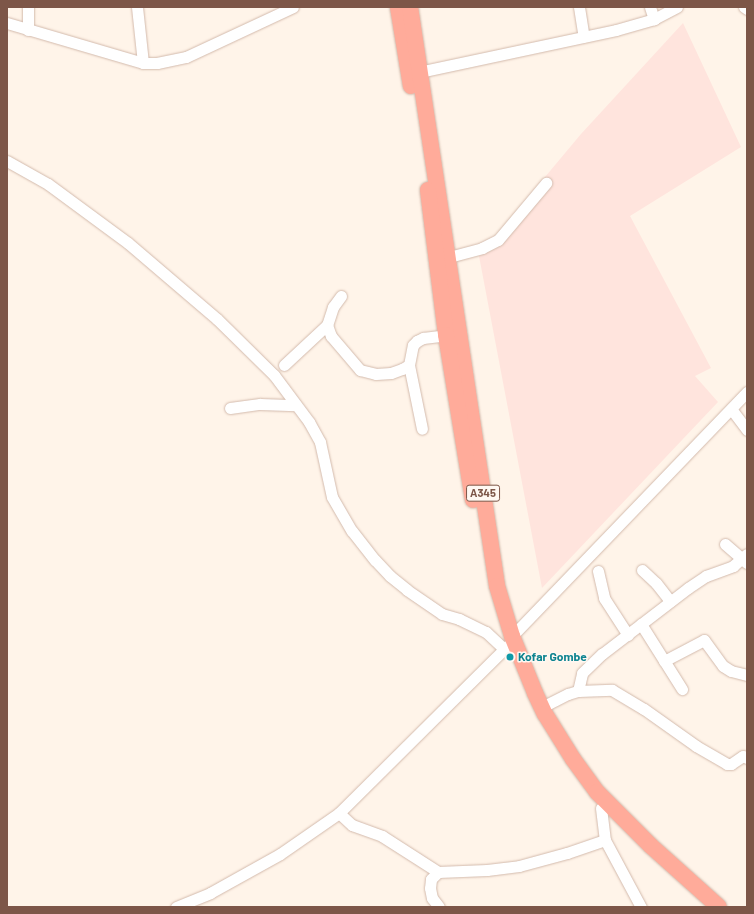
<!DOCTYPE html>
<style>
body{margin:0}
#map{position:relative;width:754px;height:914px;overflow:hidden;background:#fff4e9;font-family:Barlow,sans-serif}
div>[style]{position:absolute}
.commercial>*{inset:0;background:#ffe4dd}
.roads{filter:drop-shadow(0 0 1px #d3baac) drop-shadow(0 0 1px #d3baac)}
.minor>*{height:11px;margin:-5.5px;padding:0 5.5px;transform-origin:5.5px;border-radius:5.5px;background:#fff}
.highway>*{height:16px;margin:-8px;padding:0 8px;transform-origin:8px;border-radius:8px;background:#ffab9a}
.dots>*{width:11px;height:11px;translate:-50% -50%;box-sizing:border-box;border:2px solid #fff8f2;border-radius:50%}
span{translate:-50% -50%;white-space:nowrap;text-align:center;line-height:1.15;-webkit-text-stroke:3px #fff8f2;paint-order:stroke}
.shield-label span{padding:1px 3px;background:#fff8f2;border:1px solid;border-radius:3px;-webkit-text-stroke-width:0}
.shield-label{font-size:11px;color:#7d5648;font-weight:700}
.culture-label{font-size:12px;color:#0d838f;font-weight:700}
.left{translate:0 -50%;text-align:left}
.frame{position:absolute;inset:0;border:8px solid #7d5648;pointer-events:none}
</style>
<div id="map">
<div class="commercial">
<i style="clip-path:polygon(683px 23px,741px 147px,630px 216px,711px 368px,695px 376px,718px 402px,542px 588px,479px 256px,581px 134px)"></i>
</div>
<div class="roads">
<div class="minor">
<i style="left:137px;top:7px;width:56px;rotate:83.9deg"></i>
<i style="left:579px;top:7px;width:30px;rotate:81deg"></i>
<i style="left:650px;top:7px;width:13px;rotate:72deg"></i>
<i style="left:744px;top:7px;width:4px;rotate:34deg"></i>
<i style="left:7px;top:23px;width:142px;rotate:16.4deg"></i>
<i style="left:143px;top:63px;width:14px"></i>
<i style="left:157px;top:63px;width:30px;rotate:-12deg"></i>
<i style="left:186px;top:57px;width:118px;rotate:-25deg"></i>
<i style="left:28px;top:30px;width:23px;rotate:-90deg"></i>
<i style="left:419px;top:72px;width:201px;rotate:-12deg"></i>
<i style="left:616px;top:30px;width:40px;rotate:-16deg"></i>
<i style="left:654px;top:19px;width:26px;rotate:-28deg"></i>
<i style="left:7px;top:161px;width:47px;rotate:29.3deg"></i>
<i style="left:48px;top:184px;width:99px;rotate:36.4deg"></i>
<i style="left:128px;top:243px;width:117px;rotate:40.5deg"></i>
<i style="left:217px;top:319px;width:80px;rotate:44.5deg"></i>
<i style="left:274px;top:375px;width:59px;rotate:53.3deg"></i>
<i style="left:309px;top:422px;width:23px;rotate:61deg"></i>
<i style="left:320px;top:442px;width:56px;rotate:77.7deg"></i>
<i style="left:332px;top:497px;width:39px;rotate:60deg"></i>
<i style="left:352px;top:531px;width:37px;rotate:52deg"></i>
<i style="left:375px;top:560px;width:22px;rotate:47deg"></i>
<i style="left:390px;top:576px;width:22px;rotate:39deg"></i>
<i style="left:407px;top:590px;width:42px;rotate:34.4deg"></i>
<i style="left:442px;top:614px;width:18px;rotate:16deg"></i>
<i style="left:459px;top:619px;width:30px;rotate:26deg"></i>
<i style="left:486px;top:632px;width:23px;rotate:43deg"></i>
<i style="left:449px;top:257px;width:34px;rotate:-15deg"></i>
<i style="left:482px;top:248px;width:18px;rotate:-27deg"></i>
<i style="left:498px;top:240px;width:75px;rotate:-49.9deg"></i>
<i style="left:341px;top:296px;width:14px;rotate:126deg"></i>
<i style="left:333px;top:307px;width:19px;rotate:108deg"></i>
<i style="left:327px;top:325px;width:12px;rotate:70deg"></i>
<i style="left:331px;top:336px;width:45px;rotate:49.5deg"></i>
<i style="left:360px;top:370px;width:16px;rotate:14deg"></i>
<i style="left:376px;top:374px;width:15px;rotate:-4deg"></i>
<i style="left:391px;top:373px;width:12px;rotate:-20deg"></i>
<i style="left:402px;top:369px;width:8px;rotate:-30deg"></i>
<i style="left:409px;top:365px;width:20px;rotate:-79deg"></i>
<i style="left:413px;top:345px;width:6px;rotate:-45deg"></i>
<i style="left:417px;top:341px;width:7px;rotate:-27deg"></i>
<i style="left:423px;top:338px;width:23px;rotate:-7deg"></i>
<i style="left:284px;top:365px;width:59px;rotate:-42.9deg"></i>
<i style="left:409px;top:365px;width:65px;rotate:78.5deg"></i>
<i style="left:230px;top:408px;width:30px;rotate:-8deg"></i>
<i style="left:260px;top:404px;width:36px;rotate:2deg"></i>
<i style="left:732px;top:410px;width:25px;rotate:53deg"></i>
<i style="left:725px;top:544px;width:29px;rotate:41deg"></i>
<i style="left:642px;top:570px;width:19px;rotate:43deg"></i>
<i style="left:656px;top:583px;width:23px;rotate:52deg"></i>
<i style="left:598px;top:571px;width:28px;rotate:77deg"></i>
<i style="left:604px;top:598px;width:44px;rotate:57deg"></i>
<i style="left:641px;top:624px;width:77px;rotate:57.8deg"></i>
<i style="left:512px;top:636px;width:339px;rotate:-46.1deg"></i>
<i style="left:664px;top:661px;width:45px;rotate:-27.7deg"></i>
<i style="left:704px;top:640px;width:32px;rotate:54deg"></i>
<i style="left:723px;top:666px;width:9px;rotate:32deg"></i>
<i style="left:731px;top:671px;width:16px;rotate:14deg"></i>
<i style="left:578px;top:691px;width:18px;rotate:-77deg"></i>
<i style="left:582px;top:673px;width:28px;rotate:-44deg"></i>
<i style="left:602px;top:654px;width:108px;rotate:-37.5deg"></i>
<i style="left:688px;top:588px;width:22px;rotate:-34deg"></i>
<i style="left:706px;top:576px;width:29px;rotate:-20deg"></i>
<i style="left:733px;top:566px;width:18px;rotate:-41deg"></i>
<i style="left:542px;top:707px;width:29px;rotate:-27deg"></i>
<i style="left:568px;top:694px;width:10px;rotate:-17deg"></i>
<i style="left:578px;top:691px;width:34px;rotate:-2deg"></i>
<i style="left:612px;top:690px;width:37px;rotate:31deg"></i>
<i style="left:644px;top:709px;width:64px;rotate:35.4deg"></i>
<i style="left:696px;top:746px;width:36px;rotate:30deg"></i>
<i style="left:727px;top:764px;width:4px"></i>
<i style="left:731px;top:764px;width:14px;rotate:-34deg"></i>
<i style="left:743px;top:756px;width:4px;rotate:27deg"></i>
<i style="left:601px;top:808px;width:32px;rotate:83deg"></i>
<i style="left:605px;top:840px;width:76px;rotate:61.8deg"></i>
<i style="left:339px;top:813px;width:18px;rotate:43deg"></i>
<i style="left:352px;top:825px;width:32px;rotate:20deg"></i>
<i style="left:382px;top:836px;width:67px;rotate:32.7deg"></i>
<i style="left:438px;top:872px;width:49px;rotate:-2.3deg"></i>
<i style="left:487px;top:870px;width:32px;rotate:-7deg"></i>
<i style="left:519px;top:866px;width:50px;rotate:-15.2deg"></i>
<i style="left:567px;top:853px;width:40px;rotate:-18.9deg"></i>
<i style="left:438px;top:872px;width:10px;rotate:135deg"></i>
<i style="left:431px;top:879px;width:9px;rotate:96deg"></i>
<i style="left:430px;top:888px;width:10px;rotate:79deg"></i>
<i style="left:432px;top:898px;width:11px;rotate:52deg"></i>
<i style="left:176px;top:907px;width:37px;rotate:-22deg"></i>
<i style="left:210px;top:893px;width:80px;rotate:-29.1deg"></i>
<i style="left:280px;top:854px;width:72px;rotate:-34.8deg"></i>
<i style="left:339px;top:813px;width:237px;rotate:-44.8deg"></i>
</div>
<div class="highway">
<i style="left:398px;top:7px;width:80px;rotate:80.7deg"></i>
<i style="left:410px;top:7px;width:585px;rotate:81.45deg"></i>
<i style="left:497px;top:586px;width:52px;rotate:73.3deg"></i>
<i style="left:512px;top:636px;width:61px;rotate:68deg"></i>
<i style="left:535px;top:693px;width:23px;rotate:65deg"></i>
<i style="left:545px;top:714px;width:53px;rotate:58.1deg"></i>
<i style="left:573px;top:759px;width:41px;rotate:54deg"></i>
<i style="left:597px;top:792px;width:76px;rotate:45deg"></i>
<i style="left:651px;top:846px;width:91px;rotate:41.9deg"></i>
<i style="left:428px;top:190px;width:146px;rotate:82.9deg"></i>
<i style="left:446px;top:335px;width:167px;rotate:80.7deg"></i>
</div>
</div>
<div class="dots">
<i style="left:510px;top:657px;background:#0f9aa8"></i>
</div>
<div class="shield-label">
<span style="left:483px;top:493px">A345</span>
</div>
<div class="culture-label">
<span class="left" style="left:518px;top:657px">Kofar Gombe</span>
</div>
<div class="frame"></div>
</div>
